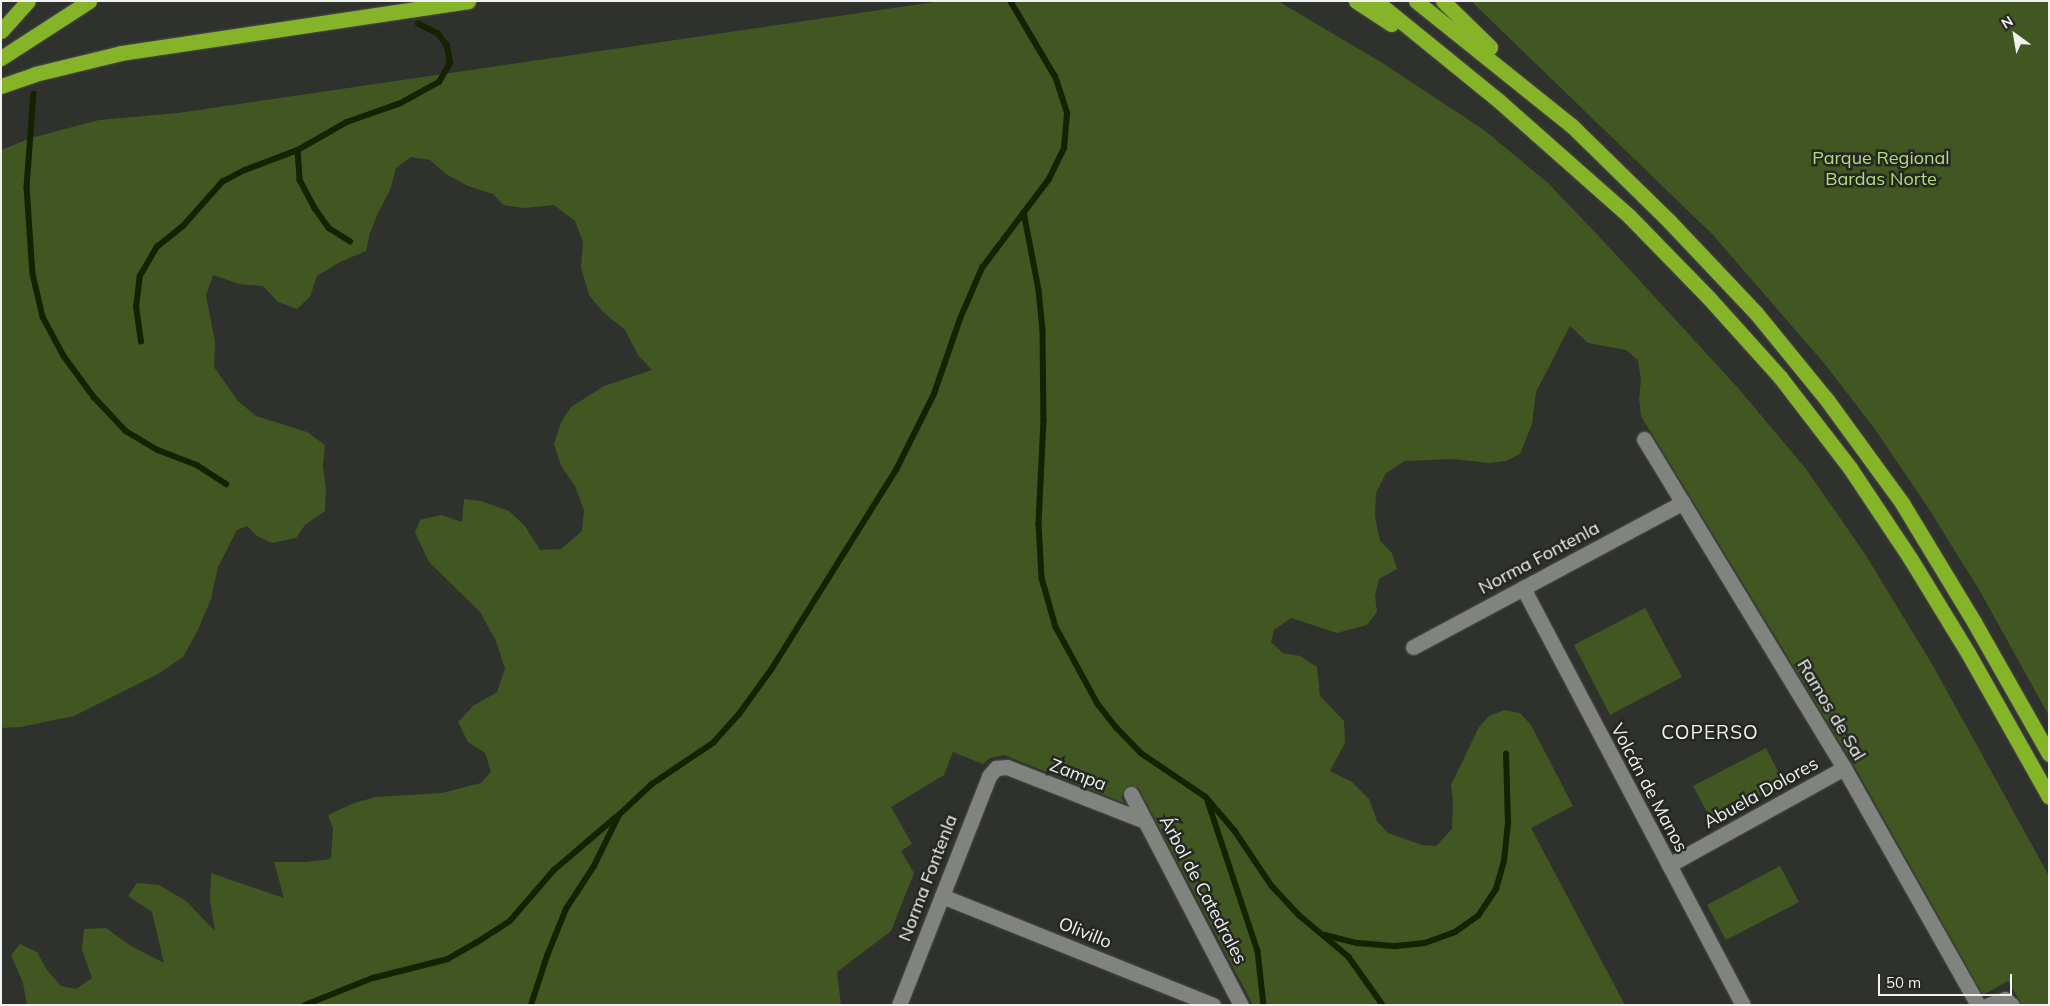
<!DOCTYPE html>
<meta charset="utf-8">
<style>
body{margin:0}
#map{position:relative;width:2050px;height:1006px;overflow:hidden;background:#2f312d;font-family:Mulish,sans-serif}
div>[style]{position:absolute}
.green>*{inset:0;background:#425621}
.stream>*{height:5.5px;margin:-2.75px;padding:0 2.75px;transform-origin:2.75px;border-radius:2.75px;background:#152200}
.roads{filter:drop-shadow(0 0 1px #4b4d49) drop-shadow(0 0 1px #4b4d49)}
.minor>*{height:15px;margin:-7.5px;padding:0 7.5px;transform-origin:7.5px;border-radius:7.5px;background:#81837f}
.highway>*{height:15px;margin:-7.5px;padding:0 7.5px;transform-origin:7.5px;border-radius:7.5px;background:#86b429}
span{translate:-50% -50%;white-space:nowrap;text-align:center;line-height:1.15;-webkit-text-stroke:5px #252723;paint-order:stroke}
.park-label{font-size:18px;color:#b5dd77}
.street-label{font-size:18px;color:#f1f2ef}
.neighbourhood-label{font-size:19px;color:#f1f2ef;letter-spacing:1px}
.frame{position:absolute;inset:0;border:2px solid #f1f2ef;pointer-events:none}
.north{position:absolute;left:1990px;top:10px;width:50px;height:50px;-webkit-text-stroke:4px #252723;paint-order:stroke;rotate:328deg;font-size:14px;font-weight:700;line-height:20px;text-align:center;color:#f1f2ef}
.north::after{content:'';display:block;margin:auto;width:18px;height:22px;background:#f1f2ef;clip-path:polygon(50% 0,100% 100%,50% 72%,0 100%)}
.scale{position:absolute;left:1878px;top:974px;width:134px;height:22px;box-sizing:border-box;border:2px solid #f1f2ef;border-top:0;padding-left:6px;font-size:15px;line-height:18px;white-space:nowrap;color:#f1f2ef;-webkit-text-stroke:4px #252723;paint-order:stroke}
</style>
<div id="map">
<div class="green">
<i style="clip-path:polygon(941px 1px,1278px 1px,1384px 64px,1484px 130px,1548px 183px,1608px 246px,1738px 388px,1806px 469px,1865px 554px,1932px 664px,2049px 876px,2049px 1005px,2022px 1005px,2008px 981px,1983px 995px,1853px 764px,1641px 416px,1639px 399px,1641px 380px,1638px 360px,1626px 350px,1588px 343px,1570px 326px,1536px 392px,1532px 424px,1520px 454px,1506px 461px,1489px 463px,1453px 459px,1405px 461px,1386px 473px,1376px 493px,1375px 516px,1380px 541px,1392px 553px,1397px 569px,1379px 579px,1375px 596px,1377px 612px,1367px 625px,1337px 633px,1291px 618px,1274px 630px,1271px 642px,1283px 653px,1300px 656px,1317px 667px,1320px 696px,1344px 721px,1345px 743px,1330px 771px,1352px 782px,1369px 799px,1377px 821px,1388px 833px,1422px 845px,1436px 846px,1452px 829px,1453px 801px,1451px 785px,1479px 727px,1489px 716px,1504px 710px,1520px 713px,1531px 725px,1573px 806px,1531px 828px,1625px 1005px,1253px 1005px,1138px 787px,1121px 796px,1124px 803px,1004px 755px,990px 758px,983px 764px,953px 752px,944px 775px,891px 807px,912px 844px,901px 851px,914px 873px,891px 931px,837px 972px,841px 1005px,27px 1005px,23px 983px,11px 955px,20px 944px,37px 952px,47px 970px,61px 986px,76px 989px,92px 978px,82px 950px,84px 929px,106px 928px,131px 946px,164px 963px,152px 912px,128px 896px,137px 883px,159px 885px,186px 901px,215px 931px,210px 900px,211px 873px,284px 898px,274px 862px,306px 862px,331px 859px,333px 829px,328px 815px,354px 803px,376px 797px,442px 793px,481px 783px,491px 772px,485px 753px,468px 742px,458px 722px,473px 706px,497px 692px,505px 669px,496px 641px,480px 612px,429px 562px,415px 533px,420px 520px,441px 515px,462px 522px,464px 499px,481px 501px,509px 511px,525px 526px,540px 550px,561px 549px,582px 531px,584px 510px,575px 486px,561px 466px,554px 444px,561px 422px,571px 407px,604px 386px,652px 370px,638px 355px,625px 330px,603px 312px,589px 295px,581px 267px,583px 242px,575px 221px,554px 205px,524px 208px,503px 205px,493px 194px,468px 186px,446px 174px,430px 160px,411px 157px,396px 168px,390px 190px,378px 213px,370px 233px,366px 251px,340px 262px,317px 276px,310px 297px,297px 309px,278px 302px,263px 286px,239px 284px,213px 275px,206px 295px,215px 342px,214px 367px,238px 401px,256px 416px,307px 432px,325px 445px,323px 466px,326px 490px,325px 511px,305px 525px,296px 538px,272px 543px,257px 536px,247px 526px,237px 530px,218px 567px,211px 599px,198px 630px,183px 657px,158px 674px,74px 716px,21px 727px,1px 728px,1px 150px,31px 138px,99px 120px,178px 113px)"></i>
<i style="clip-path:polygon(1471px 1px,2049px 1px,2049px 716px,1981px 593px,1927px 506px,1874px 428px,1824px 363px,1713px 235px)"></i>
<i style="clip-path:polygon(1645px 608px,1682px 677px,1610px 715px,1574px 645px)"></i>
<i style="clip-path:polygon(1766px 748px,1784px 783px,1712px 821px,1693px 786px)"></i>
<i style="clip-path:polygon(1780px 866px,1799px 902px,1726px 940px,1707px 905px)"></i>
</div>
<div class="stream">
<i style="left:34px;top:94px;width:93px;rotate:94.3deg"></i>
<i style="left:27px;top:187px;width:87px;rotate:86.1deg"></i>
<i style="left:33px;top:274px;width:44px;rotate:76.9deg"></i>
<i style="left:43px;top:317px;width:44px;rotate:61.7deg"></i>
<i style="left:64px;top:356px;width:51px;rotate:53.8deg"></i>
<i style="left:94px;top:397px;width:47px;rotate:46.7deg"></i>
<i style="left:126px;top:431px;width:37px;rotate:31deg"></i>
<i style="left:158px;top:450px;width:42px;rotate:21deg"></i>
<i style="left:197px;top:465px;width:35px;rotate:33deg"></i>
<i style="left:298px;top:150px;width:30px;rotate:86deg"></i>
<i style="left:300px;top:180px;width:32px;rotate:62deg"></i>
<i style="left:315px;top:208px;width:24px;rotate:55deg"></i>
<i style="left:329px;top:228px;width:25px;rotate:32deg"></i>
<i style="left:1024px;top:212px;width:79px;rotate:79.1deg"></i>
<i style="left:1039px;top:290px;width:41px;rotate:84.4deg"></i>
<i style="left:1043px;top:331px;width:90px;rotate:89.4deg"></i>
<i style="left:1044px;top:421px;width:103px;rotate:92.8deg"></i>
<i style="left:1039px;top:524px;width:54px;rotate:86.8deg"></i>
<i style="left:1042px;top:578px;width:51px;rotate:74.1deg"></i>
<i style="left:1056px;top:627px;width:88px;rotate:61.4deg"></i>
<i style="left:1098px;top:704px;width:31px;rotate:52deg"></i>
<i style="left:1117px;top:728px;width:35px;rotate:46deg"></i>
<i style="left:1141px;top:753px;width:78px;rotate:34.1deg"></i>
<i style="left:1206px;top:797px;width:45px;rotate:49.5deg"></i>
<i style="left:1235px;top:831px;width:66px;rotate:56.1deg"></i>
<i style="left:1272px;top:886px;width:40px;rotate:47deg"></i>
<i style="left:1299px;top:915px;width:65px;rotate:40deg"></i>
<i style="left:1349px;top:957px;width:59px;rotate:54.7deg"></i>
<i style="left:141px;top:342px;width:35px;rotate:-98deg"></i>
<i style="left:136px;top:307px;width:31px;rotate:-83deg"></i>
<i style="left:140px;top:276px;width:34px;rotate:-60deg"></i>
<i style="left:157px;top:247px;width:33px;rotate:-39deg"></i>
<i style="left:183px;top:226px;width:59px;rotate:-48.4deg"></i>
<i style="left:222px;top:182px;width:26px;rotate:-28deg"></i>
<i style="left:245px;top:170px;width:57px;rotate:-20.7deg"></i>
<i style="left:298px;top:150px;width:56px;rotate:-29.7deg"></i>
<i style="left:347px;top:122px;width:57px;rotate:-19.4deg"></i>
<i style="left:401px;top:103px;width:43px;rotate:-28.9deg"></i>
<i style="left:439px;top:82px;width:22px;rotate:-60deg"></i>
<i style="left:450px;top:63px;width:17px;rotate:-100deg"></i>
<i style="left:447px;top:46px;width:15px;rotate:-127deg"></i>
<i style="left:438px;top:34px;width:22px;rotate:-153deg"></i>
<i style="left:1208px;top:801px;width:158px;rotate:71.6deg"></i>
<i style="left:1258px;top:951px;width:54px;rotate:83.7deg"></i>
<i style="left:1325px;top:935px;width:34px;rotate:14deg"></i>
<i style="left:1358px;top:943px;width:38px;rotate:5deg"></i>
<i style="left:1396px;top:946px;width:29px;rotate:-6deg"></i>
<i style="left:1425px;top:943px;width:32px;rotate:-20deg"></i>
<i style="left:1455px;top:932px;width:28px;rotate:-35deg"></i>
<i style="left:1478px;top:916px;width:32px;rotate:-56deg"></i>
<i style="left:1496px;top:889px;width:29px;rotate:-74deg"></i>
<i style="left:1504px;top:861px;width:37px;rotate:-84deg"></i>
<i style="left:1508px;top:824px;width:70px;rotate:-91.6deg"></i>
<i style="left:305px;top:1005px;width:73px;rotate:-21.7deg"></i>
<i style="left:373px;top:978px;width:77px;rotate:-14.2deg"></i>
<i style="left:448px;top:959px;width:32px;rotate:-30deg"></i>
<i style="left:476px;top:943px;width:40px;rotate:-32.9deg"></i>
<i style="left:510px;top:921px;width:67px;rotate:-49.2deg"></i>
<i style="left:554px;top:870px;width:82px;rotate:-40.5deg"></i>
<i style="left:531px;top:1005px;width:52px;rotate:-71.9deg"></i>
<i style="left:547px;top:956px;width:51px;rotate:-68deg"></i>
<i style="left:566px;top:909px;width:51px;rotate:-56.9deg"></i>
<i style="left:594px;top:866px;width:57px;rotate:-63.9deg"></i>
<i style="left:619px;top:815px;width:45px;rotate:-43.2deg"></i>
<i style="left:652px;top:784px;width:73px;rotate:-33.9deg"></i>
<i style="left:713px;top:743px;width:39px;rotate:-48deg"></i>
<i style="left:739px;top:714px;width:54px;rotate:-54deg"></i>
<i style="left:771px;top:670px;width:236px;rotate:-58deg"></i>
<i style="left:896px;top:470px;width:85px;rotate:-63.4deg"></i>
<i style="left:934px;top:394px;width:79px;rotate:-70.9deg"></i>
<i style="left:960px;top:319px;width:56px;rotate:-66.7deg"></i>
<i style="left:982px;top:268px;width:111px;rotate:-53deg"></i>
<i style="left:1049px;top:179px;width:34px;rotate:-64deg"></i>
<i style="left:1064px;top:148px;width:35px;rotate:-85deg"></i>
<i style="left:1067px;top:113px;width:38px;rotate:-108deg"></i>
<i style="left:1055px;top:77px;width:88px;rotate:-120.6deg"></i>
</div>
<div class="roads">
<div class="minor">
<i style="left:1644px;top:439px;width:385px;rotate:58.7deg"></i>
<i style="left:1844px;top:768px;width:272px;rotate:60.5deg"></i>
<i style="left:1523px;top:588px;width:471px;rotate:62.2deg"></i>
<i style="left:1413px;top:647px;width:306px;rotate:-28.2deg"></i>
<i style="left:1131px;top:794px;width:238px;rotate:62.5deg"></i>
<i style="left:1669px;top:865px;width:200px;rotate:-29deg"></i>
<i style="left:942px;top:896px;width:292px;rotate:21.9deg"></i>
<i style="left:899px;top:1005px;width:246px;rotate:-68.5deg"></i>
<i style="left:989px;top:776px;width:11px;rotate:-49deg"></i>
<i style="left:996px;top:768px;width:11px;rotate:-5deg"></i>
<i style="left:1007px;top:767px;width:148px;rotate:21.4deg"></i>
<i style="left:1988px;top:1005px;width:18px;rotate:-19deg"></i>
<i style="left:2005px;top:999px;width:9px;rotate:41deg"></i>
</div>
<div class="highway">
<i style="left:1356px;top:1px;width:42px;rotate:33.3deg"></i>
<i style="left:1376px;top:1px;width:159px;rotate:39.1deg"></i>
<i style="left:1499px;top:101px;width:175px;rotate:41.5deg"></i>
<i style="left:1630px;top:217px;width:112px;rotate:45.7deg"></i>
<i style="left:1708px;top:297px;width:108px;rotate:48deg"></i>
<i style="left:1780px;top:377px;width:115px;rotate:52.4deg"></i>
<i style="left:1850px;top:468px;width:108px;rotate:56.3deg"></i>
<i style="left:1910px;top:558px;width:111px;rotate:58.6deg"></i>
<i style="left:1968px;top:653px;width:165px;rotate:60.6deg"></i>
<i style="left:1416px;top:1px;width:200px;rotate:38.7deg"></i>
<i style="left:1572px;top:126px;width:136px;rotate:44.4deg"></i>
<i style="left:1669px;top:221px;width:127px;rotate:46.6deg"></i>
<i style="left:1756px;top:313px;width:112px;rotate:50.8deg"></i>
<i style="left:1827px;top:400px;width:127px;rotate:53.9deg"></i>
<i style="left:1902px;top:503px;width:139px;rotate:58.8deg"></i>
<i style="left:1974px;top:622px;width:152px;rotate:60.4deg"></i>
<i style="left:1443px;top:1px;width:66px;rotate:44.4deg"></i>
<i style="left:1px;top:31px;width:40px;rotate:-48deg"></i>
<i style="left:1px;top:58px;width:105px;rotate:-32.9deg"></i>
<i style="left:1px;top:86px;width:36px;rotate:-19deg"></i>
<i style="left:35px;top:74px;width:89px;rotate:-13.7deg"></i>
<i style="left:121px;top:53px;width:351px;rotate:-8.5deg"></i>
</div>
</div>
<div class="park-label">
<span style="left:1881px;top:169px">Parque Regional<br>Bardas Norte</span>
</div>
<div class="street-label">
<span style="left:1539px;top:558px;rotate:-28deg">Norma Fontenla</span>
<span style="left:1831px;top:710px;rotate:59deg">Ramos de Sal</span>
<span style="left:1078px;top:775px;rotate:21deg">Zampa</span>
<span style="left:1649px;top:788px;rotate:62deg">Volcán de Manos</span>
<span style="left:1761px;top:793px;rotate:-29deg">Abuela Dolores</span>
<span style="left:928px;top:878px;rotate:-69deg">Norma Fontenla</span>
<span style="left:1203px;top:890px;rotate:62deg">Árbol de Catedrales</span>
<span style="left:1085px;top:933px;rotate:22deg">Olivillo</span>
</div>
<div class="neighbourhood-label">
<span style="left:1710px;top:733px">COPERSO</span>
</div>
<div class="frame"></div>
<div class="north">N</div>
<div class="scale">50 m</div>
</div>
